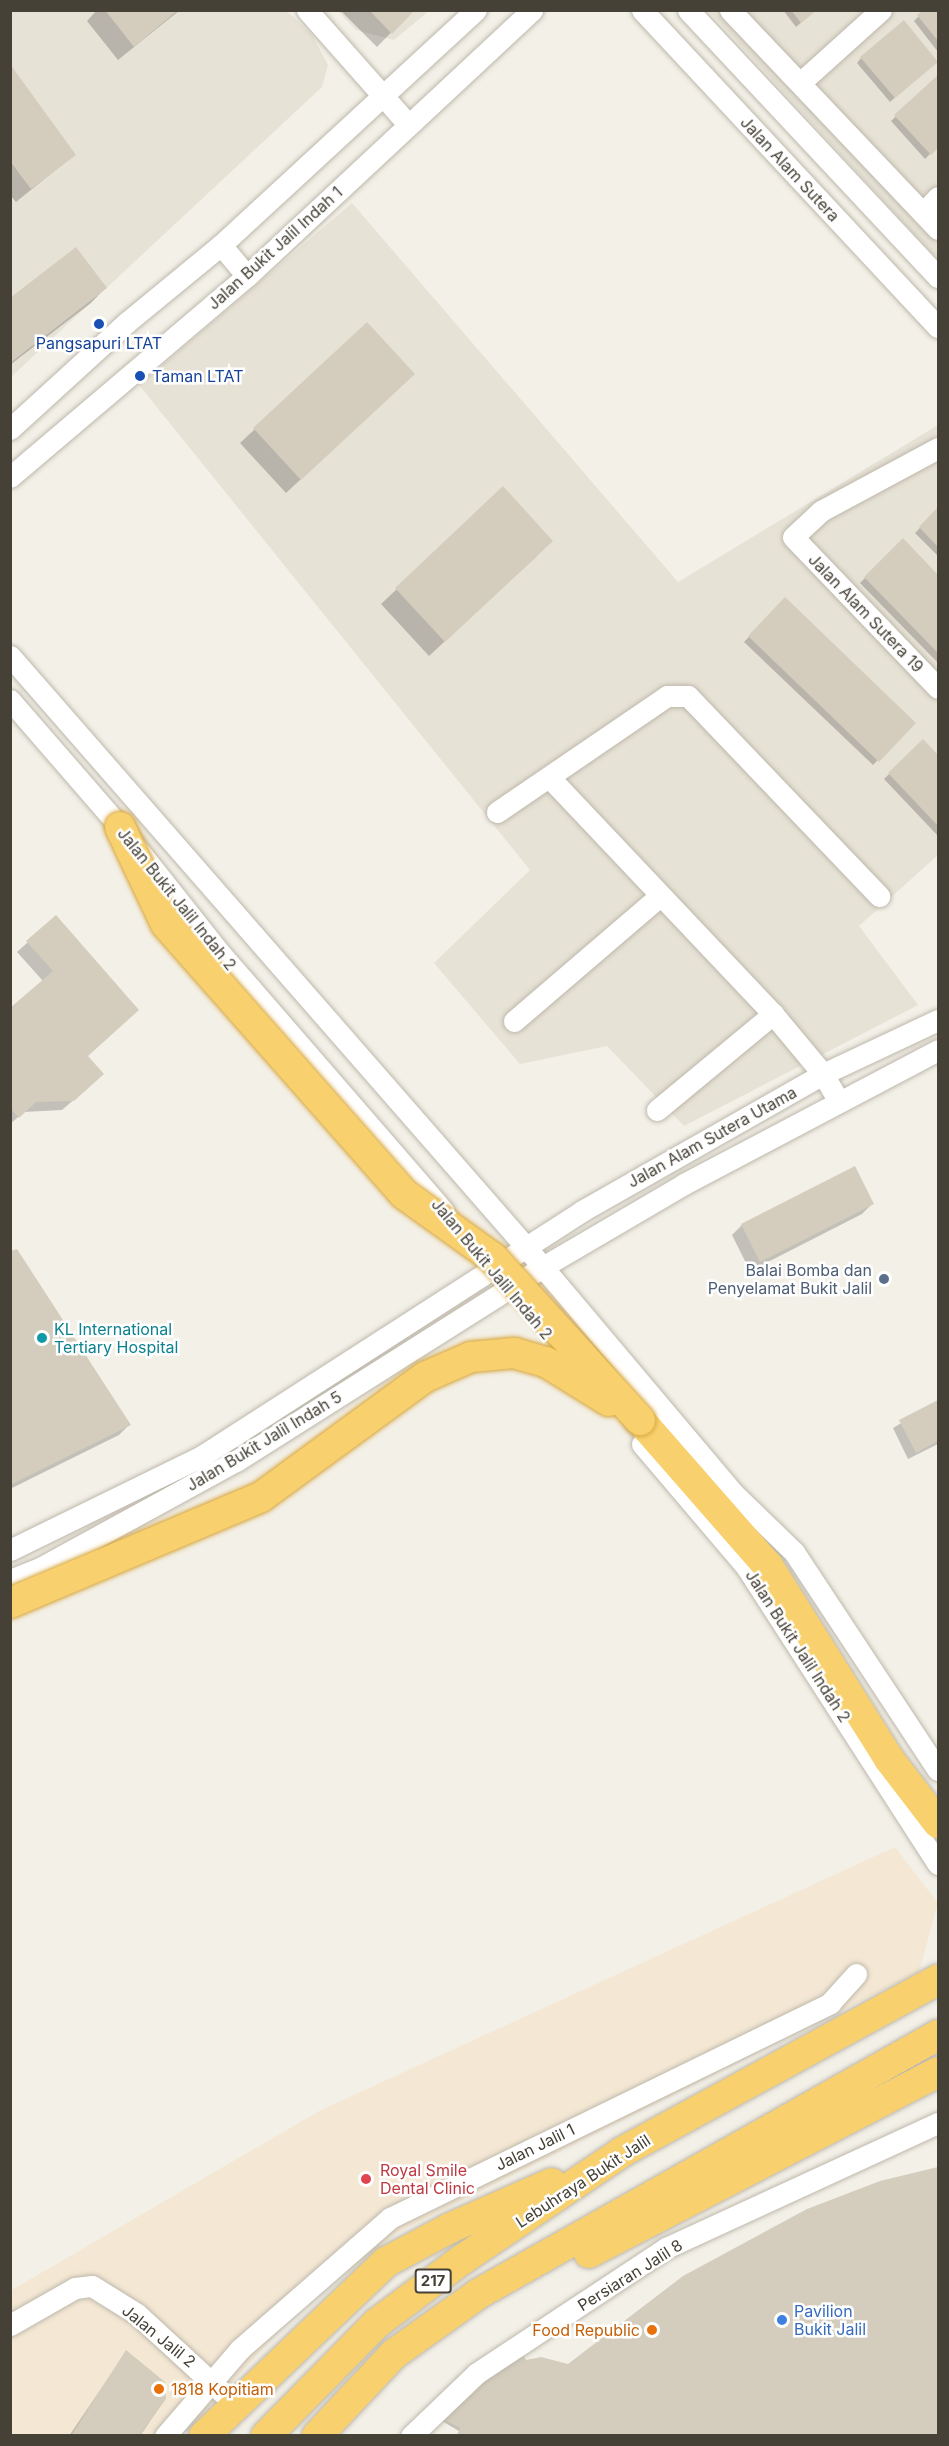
<!DOCTYPE html>
<style>
body{margin:0}
#map{position:relative;width:949px;height:2446px;overflow:hidden;background:#f3f0e8;font-family:Inter,sans-serif}
div>[style]{position:absolute}
.residential>*{inset:0;background:#e7e2d6}
.commercial>*{inset:0;background:#f4e8d4}
.shadow>*{inset:0;background:#0003}
.building>*{inset:0;background:#d4cdbe}
.roads{filter:drop-shadow(0 0 2px #beb8ab) drop-shadow(0 0 2px #beb8ab)}
.minor>*{height:21px;margin:-10.5px;padding:0 10.5px;transform-origin:10.5px;border-radius:10.5px;background:#fff}
.highway>*{height:30px;margin:-15px;padding:0 15px;transform-origin:15px;border-radius:15px;background:#f8d16e}
.bridges{filter:drop-shadow(0 0 2px #d7a63e) drop-shadow(0 0 2px #d7a63e)}
.highway-bridge>*{height:30px;margin:-15px;padding:0 15px;transform-origin:15px;border-radius:15px;background:#f8d16e}
.dots>*{width:16px;height:16px;translate:-50% -50%;box-sizing:border-box;border:3px solid #fff;border-radius:50%}
span{translate:-50% -50%;white-space:nowrap;text-align:center;line-height:1.15;-webkit-text-stroke:5px #fff;paint-order:stroke}
.shield-label span{padding:2px 4px;background:#fff;border:2px solid;border-radius:4px;-webkit-text-stroke-width:0}
.shield-label{font-size:15px;color:#464137;font-weight:700}
.street-label{font-size:16px;color:#464137}
.transit-label{font-size:16px;color:#164399}
.left{translate:0 -50%;text-align:left}
.service-label{font-size:16px;color:#4e5e75}
.right{translate:-100% -50%;text-align:right}
.culture-label{font-size:16px;color:#0d838f}
.health-label{font-size:16px;color:#be3a42}
.shop-label{font-size:16px;color:#366cbe}
.food-label{font-size:16px;color:#c56008}
.frame{position:absolute;inset:0;border:12px solid #464137;pointer-events:none}
</style>
<div id="map">
<div class="residential">
<i style="clip-path:polygon(11px 11px,287px 11px,312px 35px,328px 65px,322px 87px,11px 377px)"></i>
<i style="clip-path:polygon(338px 11px,429px 11px,394px 40px,356px 30px)"></i>
<i style="clip-path:polygon(709px 11px,938px 11px,938px 260px)"></i>
<i style="clip-path:polygon(352px 203px,678px 582px,938px 425px,938px 855px,859px 926px,918px 1005px,684px 1126px,607px 1046px,520px 1064px,434px 963px,530px 870px,139px 385px)"></i>
</div>
<div class="commercial">
<i style="clip-path:polygon(895px 1847px,938px 1903px,919px 1972px,395px 2234px,299px 2310px,183px 2435px,11px 2435px,10px 2291px,321px 2110px)"></i>
</div>
<div class="shadow">
<i style="clip-path:polygon(97px 10px,180px 10px,118px 60px,87px 21px)"></i>
<i style="clip-path:polygon(340px 10px,413px 10px,377px 47px)"></i>
<i style="clip-path:polygon(783px 10px,816px 10px,796px 27px)"></i>
<i style="clip-path:polygon(925px 10px,938px 10px,938px 52px,914px 21px)"></i>
<i style="clip-path:polygon(861px 58px,931px 66px,890px 102px,857px 63px)"></i>
<i style="clip-path:polygon(10px 67px,74px 155px,16px 202px,10px 195px)"></i>
<i style="clip-path:polygon(938px 77px,938px 146px,925px 159px,891px 121px)"></i>
<i style="clip-path:polygon(105px 288px,91px 303px,10px 365px,10px 300px)"></i>
<i style="clip-path:polygon(398px 389px,286px 493px,240px 443px,255px 429px)"></i>
<i style="clip-path:polygon(503px 489px,537px 556px,429px 656px,381px 604px)"></i>
<i style="clip-path:polygon(938px 509px,938px 556px,915px 533px)"></i>
<i style="clip-path:polygon(903px 540px,938px 577px,938px 663px,860px 583px)"></i>
<i style="clip-path:polygon(785px 599px,914px 723px,873px 765px,744px 642px)"></i>
<i style="clip-path:polygon(923px 741px,938px 757px,938px 836px,884px 779px)"></i>
<i style="clip-path:polygon(56px 917px,92px 1084px,62px 1110px,24px 1112px,10px 1124px,10px 1010px,43px 981px,17px 952px)"></i>
<i style="clip-path:polygon(872px 1204px,862px 1214px,750px 1271px,732px 1235px,742px 1225px)"></i>
<i style="clip-path:polygon(10px 1253px,129px 1425px,119px 1435px,10px 1489px)"></i>
<i style="clip-path:polygon(938px 1401px,938px 1444px,908px 1459px,893px 1428px)"></i>
<i style="clip-path:polygon(938px 2168px,938px 2436px,457px 2436px,459px 2431px,442px 2421px,446px 2411px,526px 2362px,547px 2384px,881px 2183px)"></i>
<i style="clip-path:polygon(126px 2352px,165px 2399px,140px 2436px,69px 2436px)"></i>
</div>
<div class="building">
<i style="clip-path:polygon(105px 10px,178px 10px,134px 47px)"></i>
<i style="clip-path:polygon(369px 10px,415px 10px,392px 34px)"></i>
<i style="clip-path:polygon(791px 10px,817px 10px,801px 23px)"></i>
<i style="clip-path:polygon(923px 10px,938px 10px,938px 41px,917px 15px)"></i>
<i style="clip-path:polygon(904px 20px,938px 62px,895px 98px,860px 57px)"></i>
<i style="clip-path:polygon(10px 64px,76px 155px,31px 189px,10px 161px)"></i>
<i style="clip-path:polygon(938px 75px,938px 148px,931px 155px,894px 115px)"></i>
<i style="clip-path:polygon(76px 247px,107px 288px,10px 363px,10px 298px)"></i>
<i style="clip-path:polygon(367px 322px,415px 374px,301px 480px,253px 428px)"></i>
<i style="clip-path:polygon(503px 486px,553px 541px,445px 642px,395px 588px)"></i>
<i style="clip-path:polygon(938px 507px,938px 547px,919px 527px)"></i>
<i style="clip-path:polygon(903px 538px,938px 575px,938px 653px,864px 577px)"></i>
<i style="clip-path:polygon(785px 597px,916px 723px,879px 762px,748px 636px)"></i>
<i style="clip-path:polygon(923px 739px,938px 755px,938px 826px,888px 773px)"></i>
<i style="clip-path:polygon(56px 915px,139px 1010px,88px 1056px,104px 1074px,74px 1101px,36px 1102px,19px 1118px,10px 1108px,10px 1008px,53px 971px,26px 941px)"></i>
<i style="clip-path:polygon(855px 1166px,874px 1204px,760px 1262px,741px 1224px)"></i>
<i style="clip-path:polygon(17px 1249px,131px 1425px,10px 1485px,10px 1251px)"></i>
<i style="clip-path:polygon(938px 1400px,938px 1441px,916px 1453px,899px 1420px)"></i>
<i style="clip-path:polygon(938px 2167px,938px 2436px,457px 2436px,460px 2428px,443px 2419px,448px 2408px,520px 2350px,526px 2360px,541px 2357px,568px 2364px,683px 2276px,807px 2209px,880px 2181px)"></i>
<i style="clip-path:polygon(126px 2350px,165px 2382px,166px 2399px,139px 2436px,71px 2436px)"></i>
</div>
<div class="roads">
<div class="minor">
<i style="left:307px;top:10px;width:152px;rotate:48.5deg"></i>
<i style="left:642px;top:10px;width:434px;rotate:47deg"></i>
<i style="left:688px;top:10px;width:366px;rotate:46.9deg"></i>
<i style="left:730px;top:10px;width:302px;rotate:46.5deg"></i>
<i style="left:800px;top:83px;width:109px;rotate:-42deg"></i>
<i style="left:923px;top:213px;width:22px;rotate:-47deg"></i>
<i style="left:221px;top:245px;width:40px;rotate:50deg"></i>
<i style="left:10px;top:429px;width:157px;rotate:-42.4deg"></i>
<i style="left:126px;top:323px;width:123px;rotate:-39.4deg"></i>
<i style="left:221px;top:245px;width:347px;rotate:-42.7deg"></i>
<i style="left:938px;top:448px;width:133px;rotate:151.7deg"></i>
<i style="left:821px;top:511px;width:38px;rotate:137deg"></i>
<i style="left:793px;top:537px;width:209px;rotate:46.2deg"></i>
<i style="left:10px;top:477px;width:311px;rotate:-40.3deg"></i>
<i style="left:247px;top:276px;width:390px;rotate:-43deg"></i>
<i style="left:10px;top:656px;width:783px;rotate:48.88deg"></i>
<i style="left:525px;top:1246px;width:320px;rotate:49.9deg"></i>
<i style="left:731px;top:1491px;width:88px;rotate:44.1deg"></i>
<i style="left:794px;top:1552px;width:261px;rotate:56.6deg"></i>
<i style="left:10px;top:700px;width:168px;rotate:49.1deg"></i>
<i style="left:120px;top:827px;width:161px;rotate:51.6deg"></i>
<i style="left:220px;top:953px;width:342px;rotate:49.1deg"></i>
<i style="left:549px;top:777px;width:326px;rotate:46.6deg"></i>
<i style="left:773px;top:1014px;width:78px;rotate:50.2deg"></i>
<i style="left:823px;top:1074px;width:30px;rotate:60deg"></i>
<i style="left:497px;top:812px;width:206px;rotate:-34.3deg"></i>
<i style="left:667px;top:696px;width:21px"></i>
<i style="left:688px;top:696px;width:277px;rotate:46.3deg"></i>
<i style="left:514px;top:1021px;width:192px;rotate:-40.6deg"></i>
<i style="left:657px;top:1110px;width:151px;rotate:-39.6deg"></i>
<i style="left:642px;top:1444px;width:162px;rotate:49.7deg"></i>
<i style="left:747px;top:1568px;width:352px;rotate:57.2deg"></i>
<i style="left:10px;top:1550px;width:214px;rotate:-26.1deg"></i>
<i style="left:202px;top:1456px;width:452px;rotate:-32.8deg"></i>
<i style="left:582px;top:1211px;width:277px;rotate:-29.6deg"></i>
<i style="left:823px;top:1074px;width:127px;rotate:-25.2deg"></i>
<i style="left:10px;top:1580px;width:35px;rotate:-22deg"></i>
<i style="left:42px;top:1567px;width:221px;rotate:-28.7deg"></i>
<i style="left:236px;top:1461px;width:361px;rotate:-32.3deg"></i>
<i style="left:541px;top:1268px;width:166px;rotate:-30.4deg"></i>
<i style="left:684px;top:1184px;width:287px;rotate:-27.8deg"></i>
<i style="left:10px;top:2325px;width:75px;rotate:-29.6deg"></i>
<i style="left:75px;top:2288px;width:17px;rotate:-7deg"></i>
<i style="left:92px;top:2286px;width:53px;rotate:31.9deg"></i>
<i style="left:137px;top:2314px;width:134px;rotate:42.6deg"></i>
<i style="left:165px;top:2436px;width:115px;rotate:-49.2deg"></i>
<i style="left:240px;top:2349px;width:199px;rotate:-41.1deg"></i>
<i style="left:390px;top:2218px;width:490px;rotate:-26deg"></i>
<i style="left:830px;top:2003px;width:39px;rotate:-48deg"></i>
<i style="left:411px;top:2436px;width:91px;rotate:-43.7deg"></i>
<i style="left:477px;top:2373px;width:227px;rotate:-33.5deg"></i>
<i style="left:666px;top:2248px;width:299px;rotate:-24.7deg"></i>
</div>
<div class="highway">
<i style="left:640px;top:1420px;width:194px;rotate:48.8deg"></i>
<i style="left:768px;top:1566px;width:228px;rotate:57.9deg"></i>
<i style="left:889px;top:1759px;width:81px;rotate:52.6deg"></i>
<i style="left:589px;top:2253px;width:393px;rotate:-27.4deg"></i>
<i style="left:204px;top:2436px;width:252px;rotate:-43.7deg"></i>
<i style="left:386px;top:2262px;width:72px;rotate:-28deg"></i>
<i style="left:450px;top:2228px;width:111px;rotate:-23.8deg"></i>
<i style="left:266px;top:2436px;width:158px;rotate:-45.5deg"></i>
<i style="left:377px;top:2323px;width:107px;rotate:-36.7deg"></i>
<i style="left:463px;top:2259px;width:192px;rotate:-33.9deg"></i>
<i style="left:622px;top:2152px;width:360px;rotate:-28.6deg"></i>
<i style="left:317px;top:2436px;width:112px;rotate:-46.8deg"></i>
<i style="left:394px;top:2354px;width:103px;rotate:-35.5deg"></i>
<i style="left:478px;top:2294px;width:528px;rotate:-29.38deg"></i>
</div>
</div>
<div class="bridges">
<div class="highway-bridge">
<i style="left:120px;top:827px;width:107px;rotate:64.6deg"></i>
<i style="left:166px;top:924px;width:360px;rotate:48.6deg"></i>
<i style="left:404px;top:1194px;width:110px;rotate:35.7deg"></i>
<i style="left:493px;top:1258px;width:219px;rotate:47.8deg"></i>
<i style="left:10px;top:1603px;width:272px;rotate:-22.9deg"></i>
<i style="left:261px;top:1497px;width:203px;rotate:-36.2deg"></i>
<i style="left:425px;top:1377px;width:50px;rotate:-23.5deg"></i>
<i style="left:471px;top:1357px;width:43px;rotate:-5.3deg"></i>
<i style="left:514px;top:1353px;width:33px;rotate:16deg"></i>
<i style="left:546px;top:1362px;width:74px;rotate:31.8deg"></i>
</div>
</div>
<div class="dots">
<i style="left:99px;top:324px;background:#1a4fb4"></i>
<i style="left:140px;top:376px;background:#1a4fb4"></i>
<i style="left:884px;top:1279px;background:#5c6f8a"></i>
<i style="left:42px;top:1338px;background:#0f9aa8"></i>
<i style="left:366px;top:2179px;background:#e0444e"></i>
<i style="left:782px;top:2320px;background:#3f7fe0"></i>
<i style="left:652px;top:2330px;background:#e8710a"></i>
<i style="left:159px;top:2389px;background:#e8710a"></i>
</div>
<div class="shield-label">
<span style="left:433px;top:2281px">217</span>
</div>
<div class="street-label">
<span style="left:790px;top:169px;rotate:47deg">Jalan Alam Sutera</span>
<span style="left:275px;top:248px;rotate:-42deg">Jalan Bukit Jalil Indah 1</span>
<span style="left:866px;top:613px;rotate:46deg">Jalan Alam Sutera 19</span>
<span style="left:177px;top:899px;rotate:51deg">Jalan Bukit Jalil Indah 2</span>
<span style="left:712px;top:1137px;rotate:-29deg">Jalan Alam Sutera Utama</span>
<span style="left:492px;top:1269px;rotate:50deg">Jalan Bukit Jalil Indah 2</span>
<span style="left:264px;top:1441px;rotate:-31deg">Jalan Bukit Jalil Indah 5</span>
<span style="left:798px;top:1646px;rotate:57deg">Jalan Bukit Jalil Indah 2</span>
<span style="left:535px;top:2147px;rotate:-26deg">Jalan Jalil 1</span>
<span style="left:583px;top:2181px;rotate:-33deg">Lebuhraya Bukit Jalil</span>
<span style="left:630px;top:2275px;rotate:-32deg">Persiaran Jalil 8</span>
<span style="left:159px;top:2336px;rotate:39deg">Jalan Jalil 2</span>
</div>
<div class="transit-label">
<span style="left:99px;top:343px">Pangsapuri LTAT</span>
<span class="left" style="left:152px;top:376px">Taman LTAT</span>
</div>
<div class="service-label">
<span class="right" style="left:872px;top:1279px">Balai Bomba dan<br>Penyelamat Bukit Jalil</span>
</div>
<div class="culture-label">
<span class="left" style="left:54px;top:1338px">KL International<br>Tertiary Hospital</span>
</div>
<div class="health-label">
<span class="left" style="left:380px;top:2179px">Royal Smile<br>Dental Clinic</span>
</div>
<div class="shop-label">
<span class="left" style="left:794px;top:2320px">Pavilion<br>Bukit Jalil</span>
</div>
<div class="food-label">
<span class="right" style="left:640px;top:2330px">Food Republic</span>
<span class="left" style="left:171px;top:2389px">1818 Kopitiam</span>
</div>
<div class="frame"></div>
</div>
